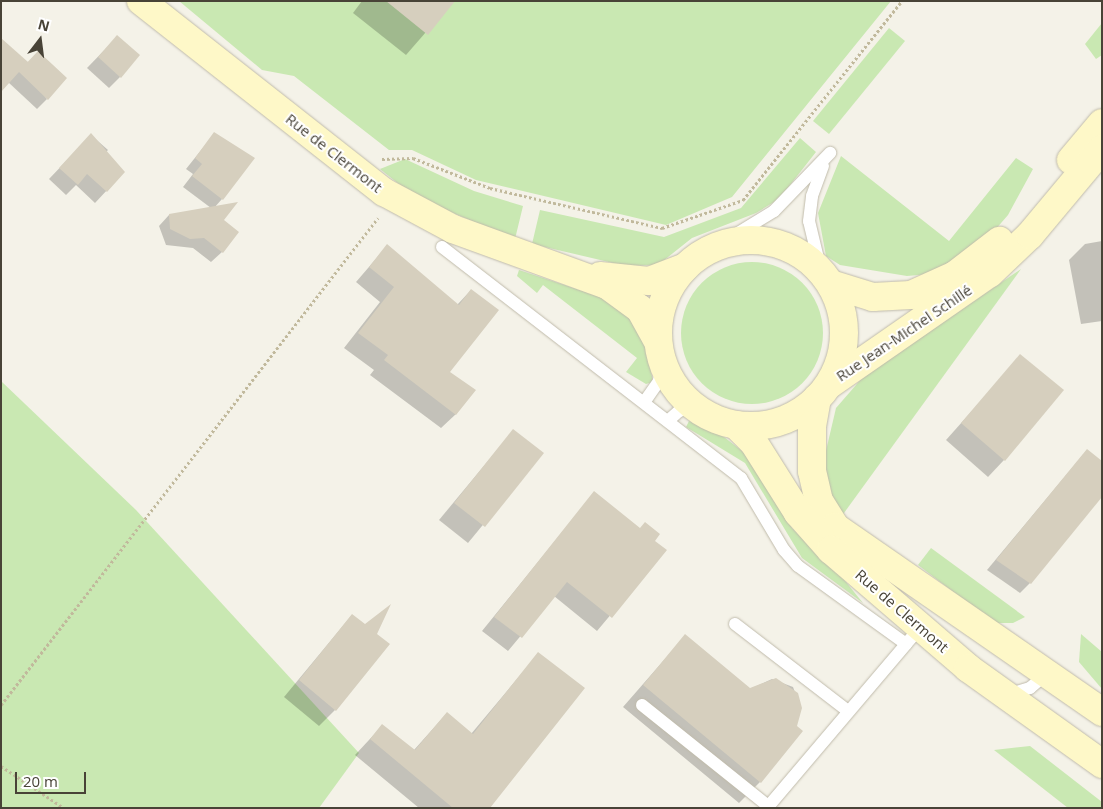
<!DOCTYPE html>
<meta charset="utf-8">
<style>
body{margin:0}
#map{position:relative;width:1103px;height:809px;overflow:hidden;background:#f4f2e8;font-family:"Open Sans",sans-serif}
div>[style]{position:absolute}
.green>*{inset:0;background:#c9e8b2}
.round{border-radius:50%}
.shadow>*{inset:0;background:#0003}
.building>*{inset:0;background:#d6cfbe}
.path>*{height:3px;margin-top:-1.5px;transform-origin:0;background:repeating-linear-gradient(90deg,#c1b99c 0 2.5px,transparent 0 5px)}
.roads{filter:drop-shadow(0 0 1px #c0bbab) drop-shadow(0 0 1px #c0bbab)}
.service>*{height:12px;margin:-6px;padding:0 6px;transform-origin:6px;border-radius:6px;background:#fff}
.secondary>*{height:28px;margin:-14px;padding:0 14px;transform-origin:14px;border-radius:14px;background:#fef8c8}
.secondary>.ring{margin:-14px;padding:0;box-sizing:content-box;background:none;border:28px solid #fef8c8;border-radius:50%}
span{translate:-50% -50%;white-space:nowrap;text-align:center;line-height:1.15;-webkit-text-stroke:4px #fff;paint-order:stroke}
.street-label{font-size:15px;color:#484337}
.frame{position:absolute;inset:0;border:2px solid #484337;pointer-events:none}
.north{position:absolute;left:15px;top:15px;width:50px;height:50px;-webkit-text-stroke:4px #fff;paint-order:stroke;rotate:15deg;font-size:14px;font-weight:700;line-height:20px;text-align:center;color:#484337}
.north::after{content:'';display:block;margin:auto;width:18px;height:22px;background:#484337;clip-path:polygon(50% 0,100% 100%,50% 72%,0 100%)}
.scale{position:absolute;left:15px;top:772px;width:71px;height:22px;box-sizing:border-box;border:2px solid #484337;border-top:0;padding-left:6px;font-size:15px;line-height:18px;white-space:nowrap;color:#484337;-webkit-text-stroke:4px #fff;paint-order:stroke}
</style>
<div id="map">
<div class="green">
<i style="clip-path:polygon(179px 1px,891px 1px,732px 197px,666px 225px,476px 180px,412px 150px,389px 150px,294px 76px,262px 70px)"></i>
<i style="clip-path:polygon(1102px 23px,1102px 55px,1096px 59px,1085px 44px)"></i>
<i style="clip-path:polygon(889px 28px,905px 41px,829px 134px,813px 121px)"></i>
<i style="clip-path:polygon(800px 138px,816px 152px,779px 199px,756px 213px,692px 238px,658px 265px,626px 266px,532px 244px,540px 210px,664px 237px,741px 208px)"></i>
<i style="clip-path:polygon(841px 156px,949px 241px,1016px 158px,1033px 169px,1008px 215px,982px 245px,930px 274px,907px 276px,840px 265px,826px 256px,818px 213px)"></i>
<i style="clip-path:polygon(405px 159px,474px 191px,523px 206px,515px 239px,415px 197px,380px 169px)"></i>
<i class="round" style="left:681px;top:262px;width:142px;height:142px"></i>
<i style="clip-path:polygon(1021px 269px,836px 524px,821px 472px,836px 408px,863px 377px)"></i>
<i style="clip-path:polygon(519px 270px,619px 303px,645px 338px,653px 382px,646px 384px,626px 372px,637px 358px,543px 285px,537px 293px,517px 276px)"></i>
<i style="clip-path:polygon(1px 381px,136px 510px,359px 753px,319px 808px,1px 808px)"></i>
<i style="clip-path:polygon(689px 421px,724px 437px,751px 458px,792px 528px,837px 571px,863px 603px,802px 558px,745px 463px,686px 427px)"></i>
<i style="clip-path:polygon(931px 548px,1025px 617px,1013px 623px,994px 623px,918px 565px)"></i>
<i style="clip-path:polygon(1081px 634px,1102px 652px,1102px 689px,1079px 662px)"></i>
<i style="clip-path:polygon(1030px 746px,1102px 802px,1102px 808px,1068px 808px,994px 750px)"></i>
</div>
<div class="shadow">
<i style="clip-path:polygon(362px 1px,453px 1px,406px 55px,353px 13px)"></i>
<i style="clip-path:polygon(117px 37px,120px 77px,109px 88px,87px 68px)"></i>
<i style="clip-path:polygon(1px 40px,47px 99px,37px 109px,8px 82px)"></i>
<i style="clip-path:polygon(214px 134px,222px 199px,214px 208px,222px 221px,222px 252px,211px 262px,193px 248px,166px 245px,159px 226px,169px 215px,211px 208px,183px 187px,193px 174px,186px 169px)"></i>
<i style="clip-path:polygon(91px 135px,108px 150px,103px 155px,123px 173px,95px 203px,76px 185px,66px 195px,49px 179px)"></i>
<i style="clip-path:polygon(1102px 241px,1102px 321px,1081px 324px,1069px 260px,1085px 244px)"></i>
<i style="clip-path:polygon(387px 246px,457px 305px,471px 290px,448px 373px,456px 414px,441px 428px,370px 375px,374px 370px,344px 348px,380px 302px,356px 282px)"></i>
<i style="clip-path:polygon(1021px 356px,1004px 460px,988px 477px,946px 440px)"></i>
<i style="clip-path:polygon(513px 431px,542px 453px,468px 543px,439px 520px)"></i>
<i style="clip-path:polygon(1087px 450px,1030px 583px,1020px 593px,987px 570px)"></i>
<i style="clip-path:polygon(594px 493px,665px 550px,597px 631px,554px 596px,508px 651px,482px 631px)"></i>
<i style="clip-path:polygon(352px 615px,335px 710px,319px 726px,284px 697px)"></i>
<i style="clip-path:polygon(685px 636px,750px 689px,772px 679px,793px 687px,801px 708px,760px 782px,739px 803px,623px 707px)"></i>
<i style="clip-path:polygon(538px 654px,488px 808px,419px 808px,355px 755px,382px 726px,414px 750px,447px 713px,471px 734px)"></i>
</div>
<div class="building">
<i style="clip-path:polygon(386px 1px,455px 1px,428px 35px)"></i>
<i style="clip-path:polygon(117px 35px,140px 55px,121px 78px,98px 57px)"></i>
<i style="clip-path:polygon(1px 38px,28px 62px,21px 69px,38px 51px,67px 78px,48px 100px,19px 72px,1px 92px)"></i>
<i style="clip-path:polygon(214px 132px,255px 158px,223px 200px,192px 176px,202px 164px,195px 158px)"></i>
<i style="clip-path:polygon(91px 133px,125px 172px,107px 192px,87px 174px,78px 185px,59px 168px)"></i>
<i style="clip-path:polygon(238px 202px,224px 220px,239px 232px,223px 253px,204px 238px,190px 239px,170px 229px,169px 214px)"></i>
<i style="clip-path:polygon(387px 244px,459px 305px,471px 289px,499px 310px,450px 372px,476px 390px,456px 415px,384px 360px,388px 355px,358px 333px,394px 287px,369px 267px)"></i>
<i style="clip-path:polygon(1020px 354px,1064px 390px,1005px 461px,961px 423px)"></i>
<i style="clip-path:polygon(513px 429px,544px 453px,485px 527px,454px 503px)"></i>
<i style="clip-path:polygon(1087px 449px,1102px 461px,1102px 497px,1031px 584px,996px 560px)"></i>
<i style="clip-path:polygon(594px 491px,640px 528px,645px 522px,660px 534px,655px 541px,667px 550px,612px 618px,567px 582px,522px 638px,494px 617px)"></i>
<i style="clip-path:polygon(391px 604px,377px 634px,390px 644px,336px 711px,299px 680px,352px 614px,365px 624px)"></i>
<i style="clip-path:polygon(685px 634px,750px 688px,776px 678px,798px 693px,802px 708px,797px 726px,803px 731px,761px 783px,643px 685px)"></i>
<i style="clip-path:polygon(538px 652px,585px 688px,490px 808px,453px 808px,370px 739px,382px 724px,415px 750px,447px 712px,473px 734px)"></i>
</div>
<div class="path">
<i style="left:382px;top:159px;width:31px;rotate:-2deg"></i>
<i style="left:413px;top:158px;width:83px;rotate:21.3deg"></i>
<i style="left:490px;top:188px;width:177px;rotate:13.1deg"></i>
<i style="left:662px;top:228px;width:86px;rotate:-19.1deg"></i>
<i style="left:743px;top:200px;width:255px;rotate:-51.4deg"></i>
<i style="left:1px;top:705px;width:616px;rotate:-52.26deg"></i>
<i style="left:1px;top:766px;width:76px;rotate:33.7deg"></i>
</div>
<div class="roads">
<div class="service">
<i style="left:442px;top:247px;width:378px;rotate:37.7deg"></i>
<i style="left:741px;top:478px;width:84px;rotate:59.2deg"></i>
<i style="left:784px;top:550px;width:21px;rotate:49deg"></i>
<i style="left:798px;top:566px;width:133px;rotate:35.8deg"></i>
<i style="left:906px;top:644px;width:23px;rotate:-49deg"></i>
<i style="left:715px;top:247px;width:69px;rotate:-31.4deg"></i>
<i style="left:774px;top:211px;width:81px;rotate:-46deg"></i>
<i style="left:821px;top:271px;width:51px;rotate:-103.5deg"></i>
<i style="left:809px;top:221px;width:25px;rotate:-83deg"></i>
<i style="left:812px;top:196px;width:32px;rotate:-70deg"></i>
<i style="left:645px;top:401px;width:24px;rotate:-55deg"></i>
<i style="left:659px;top:381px;width:22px;rotate:-82deg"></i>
<i style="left:669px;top:420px;width:13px;rotate:-42deg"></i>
<i style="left:679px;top:411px;width:16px;rotate:-14deg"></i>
<i style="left:735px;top:624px;width:143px;rotate:37.6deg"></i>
<i style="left:1007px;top:695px;width:24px;rotate:-17deg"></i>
<i style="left:1030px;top:688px;width:21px;rotate:-41deg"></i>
<i style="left:642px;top:705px;width:161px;rotate:38.7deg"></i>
<i style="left:767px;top:808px;width:215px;rotate:-49.7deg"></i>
</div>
<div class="secondary">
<i style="left:141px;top:1px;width:309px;rotate:38.2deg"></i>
<i style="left:384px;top:192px;width:78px;rotate:28.2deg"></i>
<i style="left:453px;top:229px;width:164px;rotate:20deg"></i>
<i style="left:607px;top:285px;width:41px;rotate:36deg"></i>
<i style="left:640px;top:309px;width:37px;rotate:61deg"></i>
<i style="left:1071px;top:160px;width:48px;rotate:-50deg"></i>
<i class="ring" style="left:658px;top:240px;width:158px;height:158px"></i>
<i style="left:600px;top:276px;width:49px;rotate:5.8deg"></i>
<i style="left:649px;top:281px;width:39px;rotate:-21deg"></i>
<i style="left:831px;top:284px;width:44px;rotate:17.2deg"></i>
<i style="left:873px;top:297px;width:38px;rotate:-3deg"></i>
<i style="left:911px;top:295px;width:48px;rotate:-24.4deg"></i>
<i style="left:955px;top:275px;width:56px;rotate:-37.7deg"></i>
<i style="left:830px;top:384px;width:195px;rotate:-34.8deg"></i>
<i style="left:990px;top:273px;width:55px;rotate:-43.5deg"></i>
<i style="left:1030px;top:235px;width:112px;rotate:-50.1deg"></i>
<i style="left:817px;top:398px;width:27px;rotate:100deg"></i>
<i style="left:812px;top:425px;width:46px;rotate:90deg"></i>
<i style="left:812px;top:471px;width:31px;rotate:77deg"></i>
<i style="left:819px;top:501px;width:31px;rotate:58deg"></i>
<i style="left:835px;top:527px;width:325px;rotate:34.7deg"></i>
<i style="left:736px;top:425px;width:25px;rotate:45deg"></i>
<i style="left:754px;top:443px;width:83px;rotate:57.8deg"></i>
<i style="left:798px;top:513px;width:50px;rotate:48.3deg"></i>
<i style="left:831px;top:550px;width:181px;rotate:40.7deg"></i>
<i style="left:968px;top:668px;width:165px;rotate:35.6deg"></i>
</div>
</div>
<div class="street-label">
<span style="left:334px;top:153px;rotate:38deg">Rue de Clermont</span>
<span style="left:904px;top:333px;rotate:-34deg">Rue Jean-Michel Schillé</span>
<span style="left:902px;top:611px;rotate:41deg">Rue de Clermont</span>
</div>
<div class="frame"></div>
<div class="north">N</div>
<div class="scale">20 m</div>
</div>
